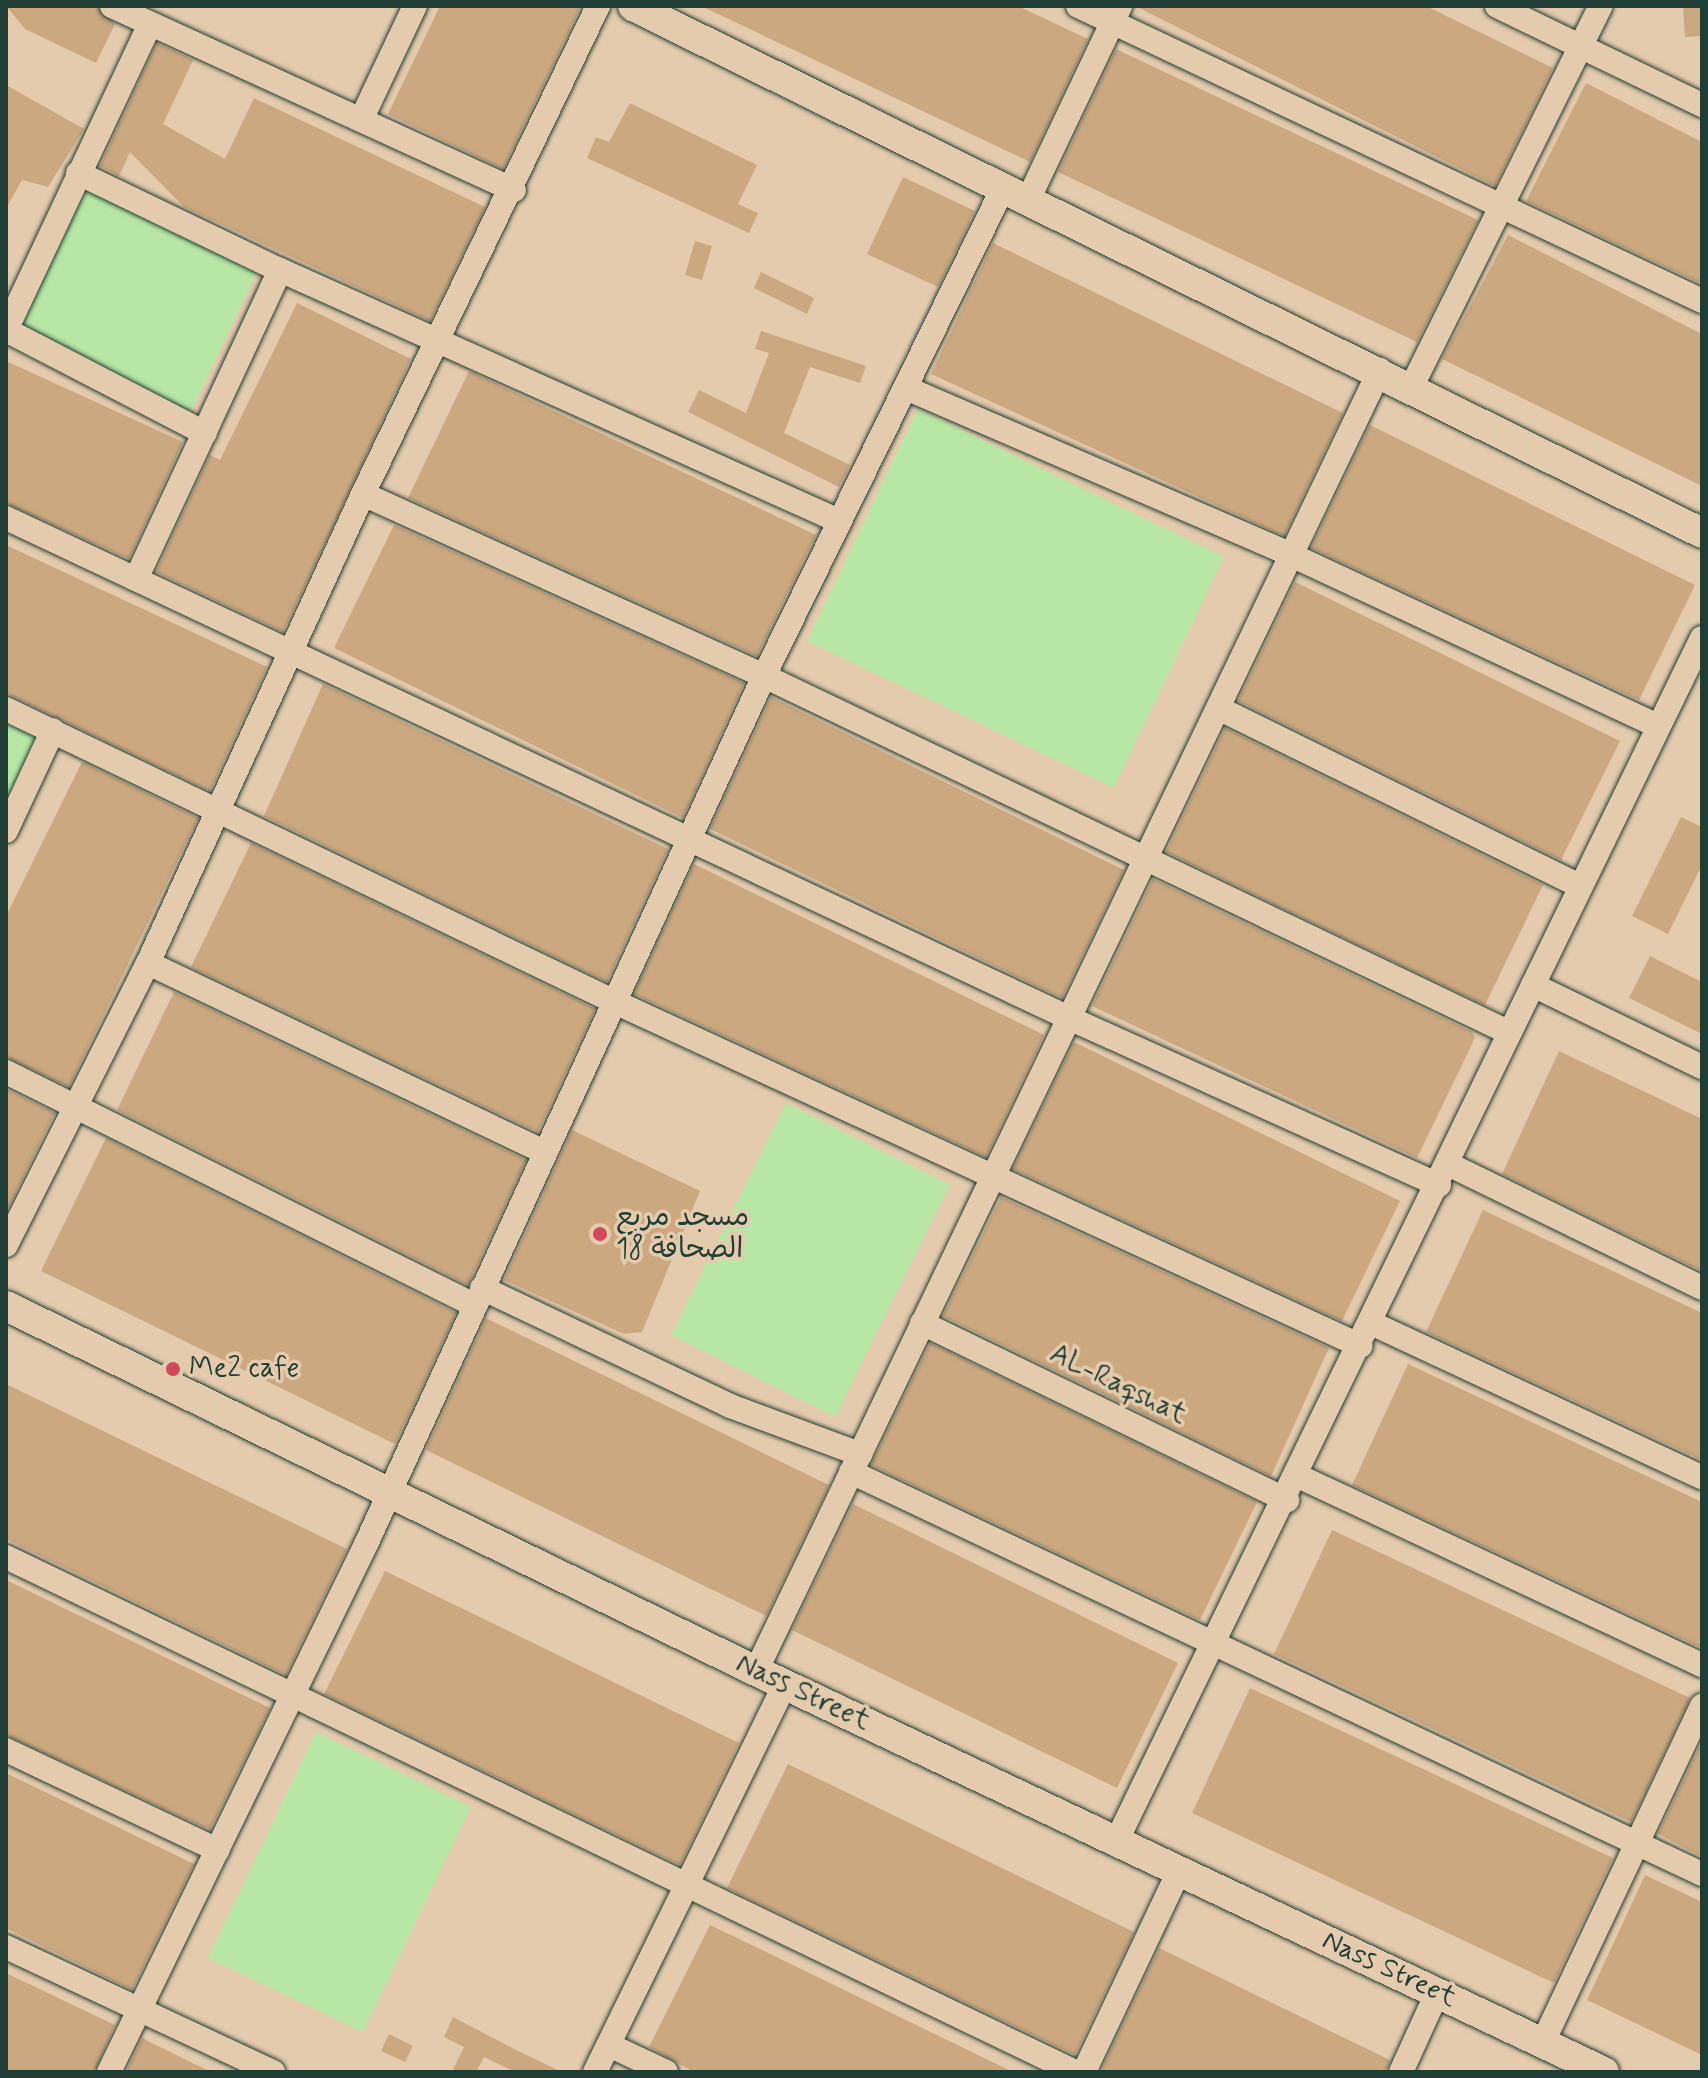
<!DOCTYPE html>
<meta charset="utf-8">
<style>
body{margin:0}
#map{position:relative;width:1708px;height:2078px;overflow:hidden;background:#e5cbad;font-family:Mynerve,"Playpen Sans Arabic",sans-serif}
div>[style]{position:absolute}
.green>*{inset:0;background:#b7e6a5}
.building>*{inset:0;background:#cca881}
.roads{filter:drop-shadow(0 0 2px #1f3d34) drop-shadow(0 0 2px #1f3d34)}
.minor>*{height:24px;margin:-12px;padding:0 12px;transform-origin:12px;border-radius:12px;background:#e5cbad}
.tertiary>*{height:30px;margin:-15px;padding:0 15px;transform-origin:15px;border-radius:15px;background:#e5cbad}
.dots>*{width:22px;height:22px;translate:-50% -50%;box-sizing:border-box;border:4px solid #e5cbad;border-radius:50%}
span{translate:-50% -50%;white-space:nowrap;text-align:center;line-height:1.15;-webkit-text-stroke:7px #e5cbad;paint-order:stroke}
.poi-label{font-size:28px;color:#1f3d34}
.left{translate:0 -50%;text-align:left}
.street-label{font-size:28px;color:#1f3d34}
.frame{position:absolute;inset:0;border:8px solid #1f3d34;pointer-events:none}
</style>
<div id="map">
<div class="green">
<i style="clip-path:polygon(81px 188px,257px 271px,191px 412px,14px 328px)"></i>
<i style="clip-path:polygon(918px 409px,1224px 557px,1114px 788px,807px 641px)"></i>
<i style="clip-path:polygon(6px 719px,44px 737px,6px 819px)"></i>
<i style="clip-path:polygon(786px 1103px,950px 1185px,835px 1417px,671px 1335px)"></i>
<i style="clip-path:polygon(316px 1732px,471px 1807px,363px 2032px,208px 1958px)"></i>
</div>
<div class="building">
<i style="clip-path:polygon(6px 6px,97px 6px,115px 24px,96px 63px,25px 29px)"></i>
<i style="clip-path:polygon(440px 6px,581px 6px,503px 169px,388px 114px)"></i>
<i style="clip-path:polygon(701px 6px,1018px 6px,1088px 39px,1030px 162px)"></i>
<i style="clip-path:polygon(1135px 6px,1426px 6px,1553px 68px,1495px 186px)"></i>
<i style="clip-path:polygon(1683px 6px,1702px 6px,1702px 36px,1685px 37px)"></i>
<i style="clip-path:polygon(157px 43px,193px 60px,163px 124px,225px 159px,254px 98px,485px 207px,430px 321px,184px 207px,130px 152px,119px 176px,100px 166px)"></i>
<i style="clip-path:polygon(1116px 49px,1478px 220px,1417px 342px,1058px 172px)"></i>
<i style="clip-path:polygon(1586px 83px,1702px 142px,1702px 284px,1526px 201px)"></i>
<i style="clip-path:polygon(6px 85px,84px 129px,48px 187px,22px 180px,6px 209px)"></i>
<i style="clip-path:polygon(630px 103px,757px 165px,738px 204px,758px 213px,749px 233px,587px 158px,596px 137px,609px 142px)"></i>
<i style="clip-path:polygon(903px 177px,975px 211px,938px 287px,867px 254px)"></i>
<i style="clip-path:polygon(1508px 235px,1702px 334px,1702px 486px,1442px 359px)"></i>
<i style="clip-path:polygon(695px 241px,712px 246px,702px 280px,685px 275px)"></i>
<i style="clip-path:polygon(993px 243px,1343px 413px,1284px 536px,931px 374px)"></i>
<i style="clip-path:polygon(761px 272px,814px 298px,807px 314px,754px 288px)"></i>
<i style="clip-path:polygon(297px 303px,411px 359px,283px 632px,156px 572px,210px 455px,220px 460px)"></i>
<i style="clip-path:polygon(761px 331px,866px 366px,860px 383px,810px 367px,784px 433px,850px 465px,839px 487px,688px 412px,699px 390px,746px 413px,769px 353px,755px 349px)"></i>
<i style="clip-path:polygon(6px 361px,183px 442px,129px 559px,6px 503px)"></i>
<i style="clip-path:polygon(469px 371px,816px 535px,757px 656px,408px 498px)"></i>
<i style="clip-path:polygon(1370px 425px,1695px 585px,1639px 700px,1311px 548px)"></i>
<i style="clip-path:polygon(394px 525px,744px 683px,683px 818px,334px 648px)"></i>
<i style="clip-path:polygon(6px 545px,267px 667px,210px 791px,6px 693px)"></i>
<i style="clip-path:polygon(1295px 582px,1620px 741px,1561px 860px,1238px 701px)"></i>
<i style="clip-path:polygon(323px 684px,668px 849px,607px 982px,264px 816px)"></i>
<i style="clip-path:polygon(771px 697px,1124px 870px,1062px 998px,710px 829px)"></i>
<i style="clip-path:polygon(1225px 728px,1543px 885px,1485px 1005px,1166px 852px)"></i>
<i style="clip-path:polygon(82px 762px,198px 818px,69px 1087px,6px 1057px,6px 916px)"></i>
<i style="clip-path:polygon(1681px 817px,1702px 827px,1702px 865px,1668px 934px,1632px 916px)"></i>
<i style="clip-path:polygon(251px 843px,595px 1009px,538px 1132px,191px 967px)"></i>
<i style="clip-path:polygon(694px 864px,1044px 1035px,986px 1157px,634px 994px)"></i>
<i style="clip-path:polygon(1153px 879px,1472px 1032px,1475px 1038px,1417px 1158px,1092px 1006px)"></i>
<i style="clip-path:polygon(1650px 956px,1702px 982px,1702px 1034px,1629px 998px)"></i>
<i style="clip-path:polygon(174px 992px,526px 1160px,468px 1285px,117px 1110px)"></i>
<i style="clip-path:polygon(1074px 1042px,1400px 1201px,1342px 1321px,1013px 1169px)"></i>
<i style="clip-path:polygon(1559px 1051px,1702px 1119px,1702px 1271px,1502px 1174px)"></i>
<i style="clip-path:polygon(6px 1089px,55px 1113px,6px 1212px)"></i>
<i style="clip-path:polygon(572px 1130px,700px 1191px,642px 1332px,624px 1334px,504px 1280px)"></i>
<i style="clip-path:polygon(106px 1138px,456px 1313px,395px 1444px,41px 1271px)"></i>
<i style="clip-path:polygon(1001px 1197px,1329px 1348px,1271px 1476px,943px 1316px)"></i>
<i style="clip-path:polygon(1483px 1210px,1702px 1313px,1702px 1460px,1426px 1332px)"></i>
<i style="clip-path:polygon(486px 1318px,829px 1485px,766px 1616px,426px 1450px)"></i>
<i style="clip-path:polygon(930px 1343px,1257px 1502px,1200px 1620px,871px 1465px)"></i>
<i style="clip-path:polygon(1408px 1364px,1702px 1502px,1702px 1648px,1352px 1485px)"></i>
<i style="clip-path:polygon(6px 1384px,347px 1549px,286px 1675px,6px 1539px)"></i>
<i style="clip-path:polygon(853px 1504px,1178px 1663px,1117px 1788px,792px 1630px)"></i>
<i style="clip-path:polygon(1332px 1530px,1690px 1698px,1631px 1822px,1274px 1654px)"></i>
<i style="clip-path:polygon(385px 1571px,739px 1743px,680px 1865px,324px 1694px)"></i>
<i style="clip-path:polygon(6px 1580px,270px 1708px,210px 1830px,6px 1735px)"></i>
<i style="clip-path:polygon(1250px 1688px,1613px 1858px,1554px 1983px,1192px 1813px)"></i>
<i style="clip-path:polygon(1702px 1741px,1702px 1857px,1658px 1834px)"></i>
<i style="clip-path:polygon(788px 1764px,1134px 1932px,1075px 2055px,727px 1888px)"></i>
<i style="clip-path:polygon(6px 1773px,194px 1864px,132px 1990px,6px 1928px)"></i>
<i style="clip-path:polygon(1645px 1875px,1702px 1902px,1702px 2055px,1587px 2000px)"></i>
<i style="clip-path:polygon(710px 1925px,762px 1950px,1013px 2072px,694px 2072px,649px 2047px)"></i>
<i style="clip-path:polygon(1159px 1948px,1390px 2060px,1386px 2072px,1101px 2071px)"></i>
<i style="clip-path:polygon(6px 1973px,115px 2025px,94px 2072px,6px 2072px)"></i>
<i style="clip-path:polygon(453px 2017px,518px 2051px,562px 2072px,515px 2072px,484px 2057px,476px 2072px,452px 2072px,464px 2047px,444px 2037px)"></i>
<i style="clip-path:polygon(389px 2034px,413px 2046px,405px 2062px,381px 2051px)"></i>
<i style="clip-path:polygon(142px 2038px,211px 2072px,126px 2072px)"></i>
</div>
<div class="roads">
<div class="minor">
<i style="left:112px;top:6px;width:442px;rotate:24.6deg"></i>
<i style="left:1078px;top:6px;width:690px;rotate:25.3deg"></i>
<i style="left:1497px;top:6px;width:228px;rotate:25.8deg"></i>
<i style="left:361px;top:120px;width:126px;rotate:-64.7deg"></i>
<i style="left:78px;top:173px;width:224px;rotate:25.7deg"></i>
<i style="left:280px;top:270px;width:613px;rotate:24.18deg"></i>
<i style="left:1028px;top:200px;width:215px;rotate:-64.6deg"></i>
<i style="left:6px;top:330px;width:338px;rotate:-64.8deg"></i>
<i style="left:6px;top:330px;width:224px;rotate:27.4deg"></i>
<i style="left:1412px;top:386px;width:424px;rotate:-63.6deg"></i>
<i style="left:906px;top:388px;width:420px;rotate:23.4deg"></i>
<i style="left:1291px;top:555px;width:405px;rotate:25deg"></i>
<i style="left:363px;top:494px;width:440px;rotate:24.4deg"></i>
<i style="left:764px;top:676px;width:825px;rotate:25.57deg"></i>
<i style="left:6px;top:518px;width:1175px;rotate:25.19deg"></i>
<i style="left:1069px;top:1018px;width:406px;rotate:24.3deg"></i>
<i style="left:136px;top:579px;width:341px;rotate:-65deg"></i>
<i style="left:1218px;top:708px;width:401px;rotate:26.2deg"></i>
<i style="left:6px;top:709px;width:676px;rotate:25.69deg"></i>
<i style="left:615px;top:1002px;width:821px;rotate:24.76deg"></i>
<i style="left:6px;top:831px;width:111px;rotate:-65deg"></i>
<i style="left:148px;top:963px;width:440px;rotate:25.5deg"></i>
<i style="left:1533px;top:985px;width:188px;rotate:25.9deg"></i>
<i style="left:6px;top:1072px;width:523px;rotate:26.47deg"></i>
<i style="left:1450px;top:1165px;width:280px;rotate:26deg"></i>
<i style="left:6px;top:1245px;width:316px;rotate:-63.3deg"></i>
<i style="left:148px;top:963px;width:516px;rotate:-65.37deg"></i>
<i style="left:363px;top:494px;width:542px;rotate:-64.29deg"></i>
<i style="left:482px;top:1288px;width:275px;rotate:25.4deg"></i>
<i style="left:730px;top:1406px;width:139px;rotate:20.3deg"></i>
<i style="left:922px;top:1323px;width:406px;rotate:25.9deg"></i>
<i style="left:1371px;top:1323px;width:365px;rotate:25deg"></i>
<i style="left:851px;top:1472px;width:941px;rotate:25.29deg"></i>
<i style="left:1298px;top:1476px;width:446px;rotate:25.1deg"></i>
<i style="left:6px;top:1557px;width:1187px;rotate:25.72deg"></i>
<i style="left:756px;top:1671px;width:1443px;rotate:-64.38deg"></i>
<i style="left:6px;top:1750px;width:234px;rotate:25.3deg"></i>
<i style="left:1116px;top:1842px;width:1339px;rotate:-64.05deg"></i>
<i style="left:6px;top:1947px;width:295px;rotate:25.1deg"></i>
<i style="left:1543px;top:2042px;width:372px;rotate:-64.7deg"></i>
<i style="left:609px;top:2045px;width:63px;rotate:25.3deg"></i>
<i style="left:109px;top:2072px;width:589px;rotate:-64.04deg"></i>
<i style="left:367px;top:1542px;width:953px;rotate:-65.37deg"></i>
<i style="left:764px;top:676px;width:543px;rotate:-63.91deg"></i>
<i style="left:595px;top:2072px;width:432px;rotate:-63.9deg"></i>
<i style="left:1084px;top:2072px;width:222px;rotate:-64.7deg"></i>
<i style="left:1401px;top:2072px;width:87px;rotate:-65.5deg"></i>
</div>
<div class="tertiary">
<i style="left:633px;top:6px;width:1192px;rotate:26.24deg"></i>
<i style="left:6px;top:1306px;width:834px;rotate:25.95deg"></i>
<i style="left:756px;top:1671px;width:938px;rotate:25.31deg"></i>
</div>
</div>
<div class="dots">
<i style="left:600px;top:1234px;background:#d1495b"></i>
<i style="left:173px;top:1369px;background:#d1495b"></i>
</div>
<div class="poi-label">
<span class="left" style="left:616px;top:1234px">مسجد مربع<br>18 الصحافة</span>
<span class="left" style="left:189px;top:1369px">Me2 cafe</span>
</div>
<div class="street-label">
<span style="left:1118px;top:1385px;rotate:26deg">AL-Raqshat</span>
<span style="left:803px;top:1693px;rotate:25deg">Nass Street</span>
<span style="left:1389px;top:1970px;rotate:25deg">Nass Street</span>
</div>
<div class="frame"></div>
</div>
